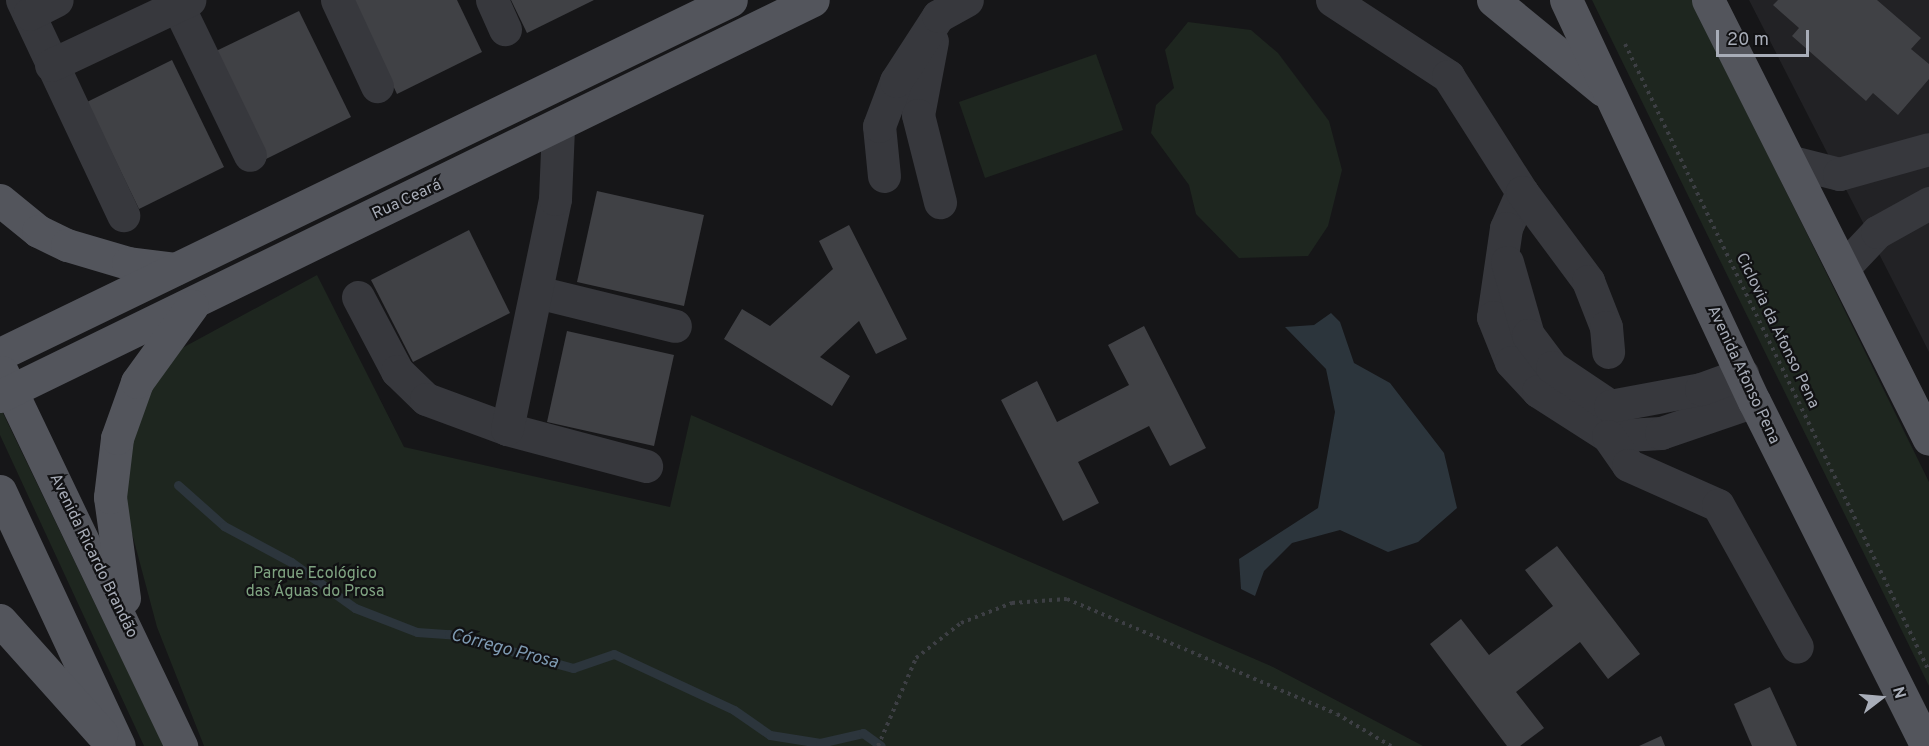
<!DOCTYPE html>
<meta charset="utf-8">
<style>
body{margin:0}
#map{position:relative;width:1929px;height:746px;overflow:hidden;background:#161618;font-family:Overpass,sans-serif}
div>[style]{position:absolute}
.built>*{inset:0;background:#222225}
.green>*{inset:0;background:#1e261f}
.water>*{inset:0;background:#2c353c}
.stream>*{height:9px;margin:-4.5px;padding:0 4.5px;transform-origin:4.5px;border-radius:4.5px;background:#2c353c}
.building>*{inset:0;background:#404145}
.path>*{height:4px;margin-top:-2px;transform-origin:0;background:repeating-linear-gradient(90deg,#3d3f44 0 3px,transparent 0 7.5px)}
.minor>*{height:33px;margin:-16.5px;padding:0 16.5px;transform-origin:16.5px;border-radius:16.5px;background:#37383d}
.major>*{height:33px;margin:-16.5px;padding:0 16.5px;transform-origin:16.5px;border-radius:16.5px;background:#53555c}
span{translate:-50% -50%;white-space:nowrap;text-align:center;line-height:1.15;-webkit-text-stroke:4.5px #111113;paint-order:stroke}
.street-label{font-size:16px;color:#a8adb8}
.park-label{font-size:16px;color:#7fa381}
.water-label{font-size:18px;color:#7f9bb3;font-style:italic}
.north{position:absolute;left:1851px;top:668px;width:60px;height:60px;-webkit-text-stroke:4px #111113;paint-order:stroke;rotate:74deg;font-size:16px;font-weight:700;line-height:24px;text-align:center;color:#a8adb8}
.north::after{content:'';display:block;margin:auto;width:21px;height:27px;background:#a8adb8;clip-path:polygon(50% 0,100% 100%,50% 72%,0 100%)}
.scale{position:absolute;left:1716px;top:30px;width:93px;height:27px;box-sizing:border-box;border:3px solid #a8adb8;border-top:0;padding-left:8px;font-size:18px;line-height:21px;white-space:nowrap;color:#a8adb8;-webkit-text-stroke:4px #111113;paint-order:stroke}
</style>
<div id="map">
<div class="built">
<i style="clip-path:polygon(1749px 0,1929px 0,1929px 352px,1918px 330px)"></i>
</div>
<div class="green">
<i style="clip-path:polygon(1592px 0,1692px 0,1929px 482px,1929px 686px)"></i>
<i style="clip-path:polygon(1188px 22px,1251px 30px,1278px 53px,1329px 121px,1342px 170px,1328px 226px,1308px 256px,1239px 258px,1196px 214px,1189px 185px,1151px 133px,1156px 105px,1174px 88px,1165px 50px)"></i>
<i style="clip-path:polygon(1096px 54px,1123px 130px,985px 178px,959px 102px)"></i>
<i style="clip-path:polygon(317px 275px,404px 447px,670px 507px,691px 415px,1273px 667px,1423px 746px,204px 746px,157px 627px,126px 511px,123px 447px,150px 378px,173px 353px)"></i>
<i style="clip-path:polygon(0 407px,156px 730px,164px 746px,144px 746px,0 435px)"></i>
</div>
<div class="water">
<i style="clip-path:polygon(1331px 313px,1340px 322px,1354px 363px,1390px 383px,1444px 453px,1457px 508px,1418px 542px,1388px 552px,1340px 530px,1292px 543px,1264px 571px,1255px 596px,1241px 589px,1239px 559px,1318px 508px,1335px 412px,1326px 369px,1285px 327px,1314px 325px)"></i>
</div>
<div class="stream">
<i style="left:178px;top:485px;width:62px;rotate:41.7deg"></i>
<i style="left:224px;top:526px;width:76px;rotate:28.2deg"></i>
<i style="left:291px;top:562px;width:79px;rotate:35.7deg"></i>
<i style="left:355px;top:608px;width:66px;rotate:21.2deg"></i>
<i style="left:417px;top:632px;width:32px;rotate:4deg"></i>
<i style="left:449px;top:634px;width:129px;rotate:15.3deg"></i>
<i style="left:573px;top:668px;width:43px;rotate:-18.9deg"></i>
<i style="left:614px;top:654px;width:132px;rotate:25deg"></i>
<i style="left:734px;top:710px;width:44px;rotate:34.8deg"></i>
<i style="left:770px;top:735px;width:51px;rotate:9.1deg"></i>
<i style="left:820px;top:743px;width:44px;rotate:-13.1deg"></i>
<i style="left:863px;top:733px;width:22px;rotate:36deg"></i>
</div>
<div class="building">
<i style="clip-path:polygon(352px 0,457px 0,482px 52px,397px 94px)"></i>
<i style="clip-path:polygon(511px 0,594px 0,527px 33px)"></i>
<i style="clip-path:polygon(1778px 0,1877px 0,1921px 38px,1911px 49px,1929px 64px,1929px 79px,1898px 115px,1873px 93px,1866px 101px,1792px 36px,1799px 28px,1773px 5px)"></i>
<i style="clip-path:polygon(299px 11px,351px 117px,266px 159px,214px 52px)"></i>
<i style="clip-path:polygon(172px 60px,224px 167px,139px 209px,87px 102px)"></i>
<i style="clip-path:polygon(597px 191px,704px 215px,684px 306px,577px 282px)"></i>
<i style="clip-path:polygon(849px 225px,907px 339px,876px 354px,859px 321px,820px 357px,850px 376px,832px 406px,724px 339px,742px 309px,770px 326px,833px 269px,819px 241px)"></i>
<i style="clip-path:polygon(469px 230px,510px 313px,413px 362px,371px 280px)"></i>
<i style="clip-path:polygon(1144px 326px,1206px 448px,1170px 466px,1149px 426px,1078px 462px,1099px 503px,1063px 521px,1001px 400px,1037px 381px,1057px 422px,1129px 385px,1108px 345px)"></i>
<i style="clip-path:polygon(567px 331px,674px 355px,654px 446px,547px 422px)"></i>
<i style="clip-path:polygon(1557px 546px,1640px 654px,1608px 679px,1580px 642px,1516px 692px,1544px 728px,1520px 746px,1507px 746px,1430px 644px,1461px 619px,1489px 655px,1553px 606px,1525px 570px)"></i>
<i style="clip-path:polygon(1770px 687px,1797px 746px,1752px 746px,1734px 704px)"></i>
<i style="clip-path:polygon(1661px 736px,1665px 746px,1639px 746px)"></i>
</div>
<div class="path">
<i style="left:1625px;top:44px;width:695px;rotate:64.14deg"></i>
<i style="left:878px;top:746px;width:96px;rotate:-66.6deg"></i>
<i style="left:916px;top:658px;width:57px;rotate:-37.9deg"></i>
<i style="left:961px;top:623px;width:55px;rotate:-21.4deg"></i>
<i style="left:1012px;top:603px;width:55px;rotate:-4.2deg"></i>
<i style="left:1067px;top:599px;width:293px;rotate:23.1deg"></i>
<i style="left:1337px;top:714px;width:63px;rotate:30.7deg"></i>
</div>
<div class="minor">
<i style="left:22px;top:0;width:238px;rotate:64.8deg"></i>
<i style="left:175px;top:0;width:172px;rotate:64.2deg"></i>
<i style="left:337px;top:0;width:95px;rotate:65.1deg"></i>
<i style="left:492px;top:0;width:32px;rotate:66deg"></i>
<i style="left:1332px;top:0;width:139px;rotate:33.2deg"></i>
<i style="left:1448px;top:76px;width:138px;rotate:57.5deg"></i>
<i style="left:1522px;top:192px;width:39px;rotate:114deg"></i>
<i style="left:1506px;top:228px;width:90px;rotate:98.3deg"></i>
<i style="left:1493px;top:317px;width:48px;rotate:68.2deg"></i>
<i style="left:1511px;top:362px;width:40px;rotate:47deg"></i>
<i style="left:1538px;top:391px;width:83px;rotate:32.7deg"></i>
<i style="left:1608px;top:436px;width:53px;rotate:-3.2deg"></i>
<i style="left:1661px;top:433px;width:98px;rotate:-19deg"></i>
<i style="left:29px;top:14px;width:31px;rotate:-27deg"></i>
<i style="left:932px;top:41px;width:75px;rotate:100.7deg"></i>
<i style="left:918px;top:115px;width:90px;rotate:75.8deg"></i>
<i style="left:51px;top:65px;width:153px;rotate:-25.2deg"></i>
<i style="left:1792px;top:162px;width:49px;rotate:14.3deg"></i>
<i style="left:1839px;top:174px;width:93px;rotate:-15.5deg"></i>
<i style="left:884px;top:176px;width:50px;rotate:-95.7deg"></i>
<i style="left:879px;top:126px;width:48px;rotate:-69.3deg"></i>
<i style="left:896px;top:81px;width:77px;rotate:-57.1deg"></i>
<i style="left:938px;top:16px;width:33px;rotate:-29deg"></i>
<i style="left:1522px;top:192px;width:111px;rotate:53.4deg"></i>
<i style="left:1588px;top:281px;width:49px;rotate:68.6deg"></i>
<i style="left:1606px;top:327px;width:25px;rotate:85deg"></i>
<i style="left:1507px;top:262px;width:76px;rotate:74deg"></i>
<i style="left:1528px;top:335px;width:40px;rotate:53deg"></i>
<i style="left:1552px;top:367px;width:70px;rotate:33.9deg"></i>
<i style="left:1610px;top:406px;width:93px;rotate:-10.6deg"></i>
<i style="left:1701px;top:389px;width:44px;rotate:-20.1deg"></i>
<i style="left:1845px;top:266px;width:47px;rotate:-46.7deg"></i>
<i style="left:1877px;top:232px;width:60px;rotate:-29.1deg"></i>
<i style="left:537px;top:292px;width:142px;rotate:13.8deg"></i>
<i style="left:358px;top:297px;width:84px;rotate:62.2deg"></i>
<i style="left:397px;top:371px;width:40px;rotate:44deg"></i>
<i style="left:426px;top:399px;width:86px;rotate:20.3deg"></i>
<i style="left:507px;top:429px;width:144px;rotate:14.9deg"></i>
<i style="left:507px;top:429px;width:235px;rotate:-78.2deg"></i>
<i style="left:555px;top:199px;width:71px;rotate:-87.6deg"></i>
<i style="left:1608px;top:436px;width:35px;rotate:55deg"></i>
<i style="left:1628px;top:465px;width:98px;rotate:24deg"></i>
<i style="left:1718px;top:505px;width:162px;rotate:60.9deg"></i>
</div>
<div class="major">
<i style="left:1493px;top:0;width:142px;rotate:39.3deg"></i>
<i style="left:1566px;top:0;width:443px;rotate:64.9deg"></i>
<i style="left:1754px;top:401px;width:386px;rotate:63.4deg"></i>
<i style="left:1708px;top:0;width:491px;rotate:63.3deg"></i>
<i style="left:0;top:200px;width:49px;rotate:39.2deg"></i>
<i style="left:38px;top:231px;width:32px;rotate:26deg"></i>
<i style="left:67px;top:245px;width:64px;rotate:16.4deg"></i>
<i style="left:128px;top:263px;width:47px;rotate:7.3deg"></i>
<i style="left:0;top:354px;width:812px;rotate:-25.84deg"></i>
<i style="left:2px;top:372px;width:415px;rotate:64.4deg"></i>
<i style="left:0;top:396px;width:904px;rotate:-25.97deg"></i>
<i style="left:0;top:491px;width:281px;rotate:65deg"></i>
<i style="left:124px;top:598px;width:102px;rotate:-97.9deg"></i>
<i style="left:110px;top:497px;width:59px;rotate:-83.2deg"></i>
<i style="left:117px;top:438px;width:59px;rotate:-70.3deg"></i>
<i style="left:137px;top:382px;width:94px;rotate:-54.1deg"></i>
<i style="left:0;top:620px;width:152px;rotate:48.2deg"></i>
</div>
<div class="street-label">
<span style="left:407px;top:200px;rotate:-25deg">Rua Ceará</span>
<span style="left:1777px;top:331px;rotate:64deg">Ciclovia da Afonso Pena</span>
<span style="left:1743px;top:375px;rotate:65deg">Avenida Afonso Pena</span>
<span style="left:93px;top:556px;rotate:64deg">Avenida Ricardo Brandão</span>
</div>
<div class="park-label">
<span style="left:315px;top:583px">Parque Ecológico<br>das Águas do Prosa</span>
</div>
<div class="water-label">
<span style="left:504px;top:650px;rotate:15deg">Córrego Prosa</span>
</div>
<div class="north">N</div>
<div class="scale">20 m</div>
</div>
